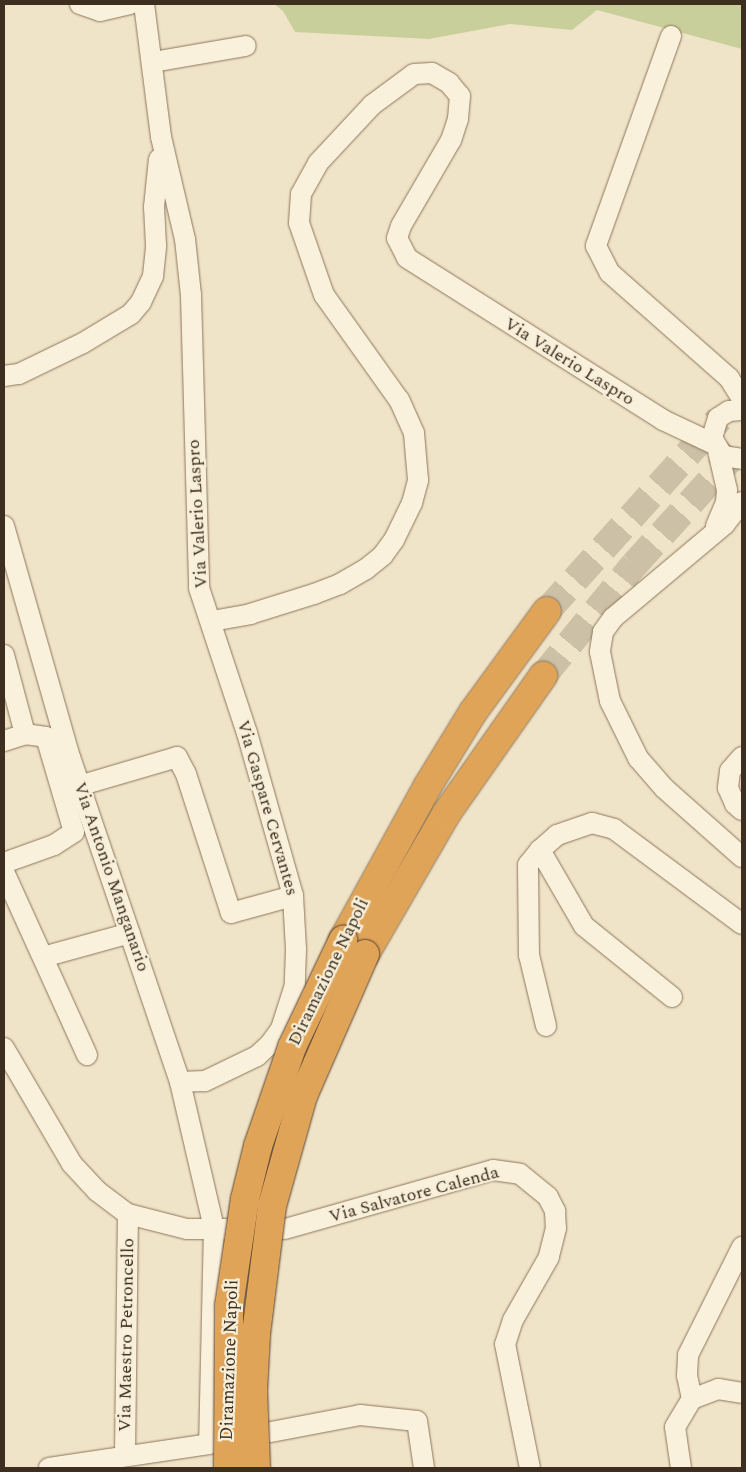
<!DOCTYPE html>
<style>
body{margin:0}
#map{position:relative;width:746px;height:1472px;overflow:hidden;background:#f0e4c8;font-family:Spectral,serif}
div>[style]{position:absolute}
.green>*{inset:0;background:#c9cf9b}
.highway-tunnel>*{height:28px;margin-top:-14px;transform-origin:0;background:repeating-linear-gradient(90deg,#ccc0a6 0 28px,transparent 0 42px)}
.roads{filter:drop-shadow(0 0 1px #8d765c) drop-shadow(0 0 1px #8d765c)}
.minor>*{height:20px;margin:-10px;padding:0 10px;transform-origin:10px;border-radius:10px;background:#faf1dc}
.highway>*{height:28px;margin:-14px;padding:0 14px;transform-origin:14px;border-radius:14px;background:#e0a458}
.bridges{filter:drop-shadow(0 0 1px #5b4430) drop-shadow(0 0 1px #5b4430)}
.highway-bridge>*{height:28px;margin:-14px;padding:0 14px;transform-origin:14px;border-radius:14px;background:#e0a458}
span{translate:-50% -50%;white-space:nowrap;text-align:center;line-height:1.15;-webkit-text-stroke:4.5px #f7eed8;paint-order:stroke}
.street-label{font-size:18px;color:#3d2e20}
.frame{position:absolute;inset:0;border:5px solid #3d2e20;pointer-events:none}
</style>
<div id="map">
<div class="green">
<i style="clip-path:polygon(274px 4px,742px 4px,742px 49px,597px 10px,572px 30px,510px 24px,429px 39px,295px 32px,283px 11px)"></i>
</div>
<div class="highway-tunnel">
<i style="left:547px;top:611px;width:258px;rotate:-48.1deg"></i>
<i style="left:543px;top:676px;width:144px;rotate:-50.7deg"></i>
<i style="left:634px;top:565px;width:161px;rotate:-47.8deg"></i>
</div>
<div class="roads">
<div class="minor">
<i style="left:80px;top:4px;width:21px;rotate:19deg"></i>
<i style="left:100px;top:11px;width:31px;rotate:-13deg"></i>
<i style="left:144px;top:4px;width:134px;rotate:82.7deg"></i>
<i style="left:161px;top:137px;width:105px;rotate:76.8deg"></i>
<i style="left:185px;top:239px;width:56px;rotate:83.9deg"></i>
<i style="left:191px;top:295px;width:293px;rotate:88.4deg"></i>
<i style="left:199px;top:588px;width:153px;rotate:71.7deg"></i>
<i style="left:247px;top:733px;width:169px;rotate:74.2deg"></i>
<i style="left:293px;top:896px;width:53px;rotate:86.8deg"></i>
<i style="left:296px;top:949px;width:36px;rotate:92deg"></i>
<i style="left:295px;top:985px;width:46px;rotate:107.7deg"></i>
<i style="left:281px;top:1029px;width:19px;rotate:126deg"></i>
<i style="left:270px;top:1044px;width:18px;rotate:137deg"></i>
<i style="left:257px;top:1056px;width:58px;rotate:154.3deg"></i>
<i style="left:205px;top:1081px;width:25px;rotate:178deg"></i>
<i style="left:671px;top:36px;width:223px;rotate:109.7deg"></i>
<i style="left:596px;top:246px;width:30px;rotate:63deg"></i>
<i style="left:610px;top:273px;width:159px;rotate:41.4deg"></i>
<i style="left:729px;top:378px;width:25px;rotate:58deg"></i>
<i style="left:153px;top:62px;width:94px;rotate:-9.8deg"></i>
<i style="left:4px;top:376px;width:15px;rotate:-8deg"></i>
<i style="left:19px;top:374px;width:71px;rotate:-25.8deg"></i>
<i style="left:83px;top:343px;width:56px;rotate:-31.1deg"></i>
<i style="left:131px;top:314px;width:16px;rotate:-50deg"></i>
<i style="left:141px;top:302px;width:29px;rotate:-65deg"></i>
<i style="left:153px;top:276px;width:31px;rotate:-84deg"></i>
<i style="left:156px;top:245px;width:38px;rotate:-93deg"></i>
<i style="left:154px;top:207px;width:48px;rotate:-84.1deg"></i>
<i style="left:742px;top:410px;width:13px;rotate:176deg"></i>
<i style="left:729px;top:411px;width:13px;rotate:148deg"></i>
<i style="left:718px;top:418px;width:21px;rotate:107deg"></i>
<i style="left:712px;top:438px;width:21px;rotate:59deg"></i>
<i style="left:723px;top:456px;width:19px;rotate:9deg"></i>
<i style="left:742px;top:502px;width:28px;rotate:128deg"></i>
<i style="left:725px;top:524px;width:146px;rotate:140deg"></i>
<i style="left:613px;top:618px;width:17px;rotate:126deg"></i>
<i style="left:603px;top:632px;width:20px;rotate:99deg"></i>
<i style="left:600px;top:652px;width:50px;rotate:78.5deg"></i>
<i style="left:610px;top:701px;width:64px;rotate:63.8deg"></i>
<i style="left:638px;top:758px;width:40px;rotate:49deg"></i>
<i style="left:664px;top:788px;width:104px;rotate:41.5deg"></i>
<i style="left:4px;top:526px;width:240px;rotate:74.1deg"></i>
<i style="left:70px;top:757px;width:343px;rotate:71.3deg"></i>
<i style="left:180px;top:1082px;width:150px;rotate:76.9deg"></i>
<i style="left:214px;top:1228px;width:216px;rotate:91.3deg"></i>
<i style="left:209px;top:1444px;width:162px;rotate:171.5deg"></i>
<i style="left:716px;top:526px;width:25px;rotate:-67deg"></i>
<i style="left:726px;top:503px;width:13px;rotate:-86deg"></i>
<i style="left:727px;top:490px;width:39px;rotate:-103deg"></i>
<i style="left:212px;top:621px;width:39px;rotate:-10deg"></i>
<i style="left:250px;top:614px;width:67px;rotate:-17.4deg"></i>
<i style="left:314px;top:594px;width:28px;rotate:-21deg"></i>
<i style="left:340px;top:584px;width:30px;rotate:-30deg"></i>
<i style="left:366px;top:569px;width:22px;rotate:-39deg"></i>
<i style="left:383px;top:555px;width:19px;rotate:-54deg"></i>
<i style="left:394px;top:540px;width:41px;rotate:-64.1deg"></i>
<i style="left:412px;top:503px;width:24px;rotate:-75deg"></i>
<i style="left:418px;top:480px;width:47px;rotate:-94.9deg"></i>
<i style="left:414px;top:433px;width:36px;rotate:-114deg"></i>
<i style="left:399px;top:400px;width:129px;rotate:-125.5deg"></i>
<i style="left:324px;top:295px;width:76px;rotate:-109.1deg"></i>
<i style="left:299px;top:223px;width:29px;rotate:-86deg"></i>
<i style="left:301px;top:194px;width:35px;rotate:-61deg"></i>
<i style="left:318px;top:163px;width:79px;rotate:-47deg"></i>
<i style="left:372px;top:105px;width:52px;rotate:-36.4deg"></i>
<i style="left:414px;top:74px;width:18px;rotate:-3deg"></i>
<i style="left:432px;top:73px;width:20px;rotate:30deg"></i>
<i style="left:449px;top:83px;width:17px;rotate:50deg"></i>
<i style="left:460px;top:96px;width:23px;rotate:95deg"></i>
<i style="left:458px;top:119px;width:22px;rotate:108deg"></i>
<i style="left:451px;top:140px;width:99px;rotate:120.2deg"></i>
<i style="left:401px;top:226px;width:13px;rotate:108deg"></i>
<i style="left:397px;top:238px;width:22px;rotate:63deg"></i>
<i style="left:407px;top:258px;width:303px;rotate:32.3deg"></i>
<i style="left:663px;top:420px;width:56px;rotate:25.2deg"></i>
<i style="left:4px;top:655px;width:82px;rotate:75.1deg"></i>
<i style="left:4px;top:741px;width:22px;rotate:-18deg"></i>
<i style="left:25px;top:734px;width:21px;rotate:8deg"></i>
<i style="left:46px;top:737px;width:99px;rotate:73.6deg"></i>
<i style="left:74px;top:832px;width:24px;rotate:147deg"></i>
<i style="left:54px;top:845px;width:53px;rotate:160.2deg"></i>
<i style="left:742px;top:757px;width:18px;rotate:131deg"></i>
<i style="left:730px;top:771px;width:17px;rotate:97deg"></i>
<i style="left:728px;top:788px;width:17px;rotate:66deg"></i>
<i style="left:735px;top:804px;width:9px;rotate:41deg"></i>
<i style="left:82px;top:785px;width:99px;rotate:-16.4deg"></i>
<i style="left:177px;top:757px;width:19px;rotate:62deg"></i>
<i style="left:186px;top:774px;width:146px;rotate:72.1deg"></i>
<i style="left:231px;top:913px;width:64px;rotate:-15.3deg"></i>
<i style="left:540px;top:850px;width:19px;rotate:129deg"></i>
<i style="left:528px;top:865px;width:90px;rotate:89.4deg"></i>
<i style="left:529px;top:955px;width:73px;rotate:76.5deg"></i>
<i style="left:4px;top:872px;width:201px;rotate:65.6deg"></i>
<i style="left:43px;top:957px;width:90px;rotate:-15.4deg"></i>
<i style="left:672px;top:997px;width:113px;rotate:-141.1deg"></i>
<i style="left:584px;top:926px;width:88px;rotate:-120.1deg"></i>
<i style="left:540px;top:850px;width:23px;rotate:-41deg"></i>
<i style="left:557px;top:835px;width:37px;rotate:-19deg"></i>
<i style="left:592px;top:823px;width:23px;rotate:15deg"></i>
<i style="left:614px;top:829px;width:159px;rotate:36.6deg"></i>
<i style="left:4px;top:1048px;width:134px;rotate:59.6deg"></i>
<i style="left:72px;top:1164px;width:37px;rotate:47deg"></i>
<i style="left:97px;top:1191px;width:39px;rotate:37deg"></i>
<i style="left:128px;top:1214px;width:61px;rotate:14.3deg"></i>
<i style="left:187px;top:1229px;width:39px"></i>
<i style="left:285px;top:1229px;width:216px;rotate:-15.8deg"></i>
<i style="left:493px;top:1170px;width:27px;rotate:8deg"></i>
<i style="left:520px;top:1174px;width:36px;rotate:39deg"></i>
<i style="left:548px;top:1197px;width:16px;rotate:63deg"></i>
<i style="left:555px;top:1211px;width:17px;rotate:87deg"></i>
<i style="left:556px;top:1228px;width:30px;rotate:104deg"></i>
<i style="left:549px;top:1257px;width:73px;rotate:119.7deg"></i>
<i style="left:513px;top:1320px;width:25px;rotate:108deg"></i>
<i style="left:505px;top:1344px;width:126px;rotate:78.6deg"></i>
<i style="left:692px;top:1399px;width:24px;rotate:-102deg"></i>
<i style="left:687px;top:1376px;width:21px;rotate:-87deg"></i>
<i style="left:688px;top:1355px;width:121px;rotate:-63.4deg"></i>
<i style="left:271px;top:1432px;width:91px;rotate:-10.8deg"></i>
<i style="left:360px;top:1415px;width:57px;rotate:6deg"></i>
<i style="left:417px;top:1421px;width:48px;rotate:81.5deg"></i>
<i style="left:125px;top:1456px;width:242px;rotate:-89.3deg"></i>
<i style="left:681px;top:1468px;width:41px;rotate:-98.3deg"></i>
<i style="left:675px;top:1427px;width:33px;rotate:-59deg"></i>
<i style="left:692px;top:1399px;width:28px;rotate:-21deg"></i>
<i style="left:718px;top:1389px;width:24px;rotate:9deg"></i>
</div>
<div class="highway">
<i style="left:343px;top:940px;width:175px;rotate:-61.2deg"></i>
<i style="left:427px;top:787px;width:88px;rotate:-58.5deg"></i>
<i style="left:473px;top:712px;width:125px;rotate:-53.8deg"></i>
<i style="left:365px;top:954px;width:162px;rotate:-59.9deg"></i>
<i style="left:446px;top:814px;width:169px;rotate:-54.9deg"></i>
</div>
</div>
<div class="bridges">
<div class="highway-bridge">
<i style="left:228px;top:1468px;width:162px;rotate:-89.6deg"></i>
<i style="left:229px;top:1306px;width:108px;rotate:-81.5deg"></i>
<i style="left:245px;top:1199px;width:55px;rotate:-76.2deg"></i>
<i style="left:258px;top:1146px;width:105px;rotate:-71deg"></i>
<i style="left:292px;top:1047px;width:119px;rotate:-64.5deg"></i>
<i style="left:256px;top:1468px;width:77px;rotate:-92.2deg"></i>
<i style="left:253px;top:1391px;width:57px;rotate:-87deg"></i>
<i style="left:256px;top:1334px;width:129px;rotate:-82.9deg"></i>
<i style="left:272px;top:1206px;width:114px;rotate:-74.3deg"></i>
<i style="left:303px;top:1096px;width:155px;rotate:-66.4deg"></i>
</div>
</div>
<div class="street-label">
<span style="left:569px;top:362px;rotate:32deg">Via Valerio Laspro</span>
<span style="left:198px;top:514px;rotate:-93deg">Via Valerio Laspro</span>
<span style="left:267px;top:808px;rotate:74deg">Via Gaspare Cervantes</span>
<span style="left:111px;top:877px;rotate:71deg">Via Antonio Manganario</span>
<span style="left:329px;top:972px;rotate:-64deg">Diramazione Napoli</span>
<span style="left:414px;top:1195px;rotate:-15deg">Via Salvatore Calenda</span>
<span style="left:127px;top:1335px;rotate:-89deg">Via Maestro Petroncello</span>
<span style="left:230px;top:1360px;rotate:-88deg">Diramazione Napoli</span>
</div>
<div class="frame"></div>
</div>
